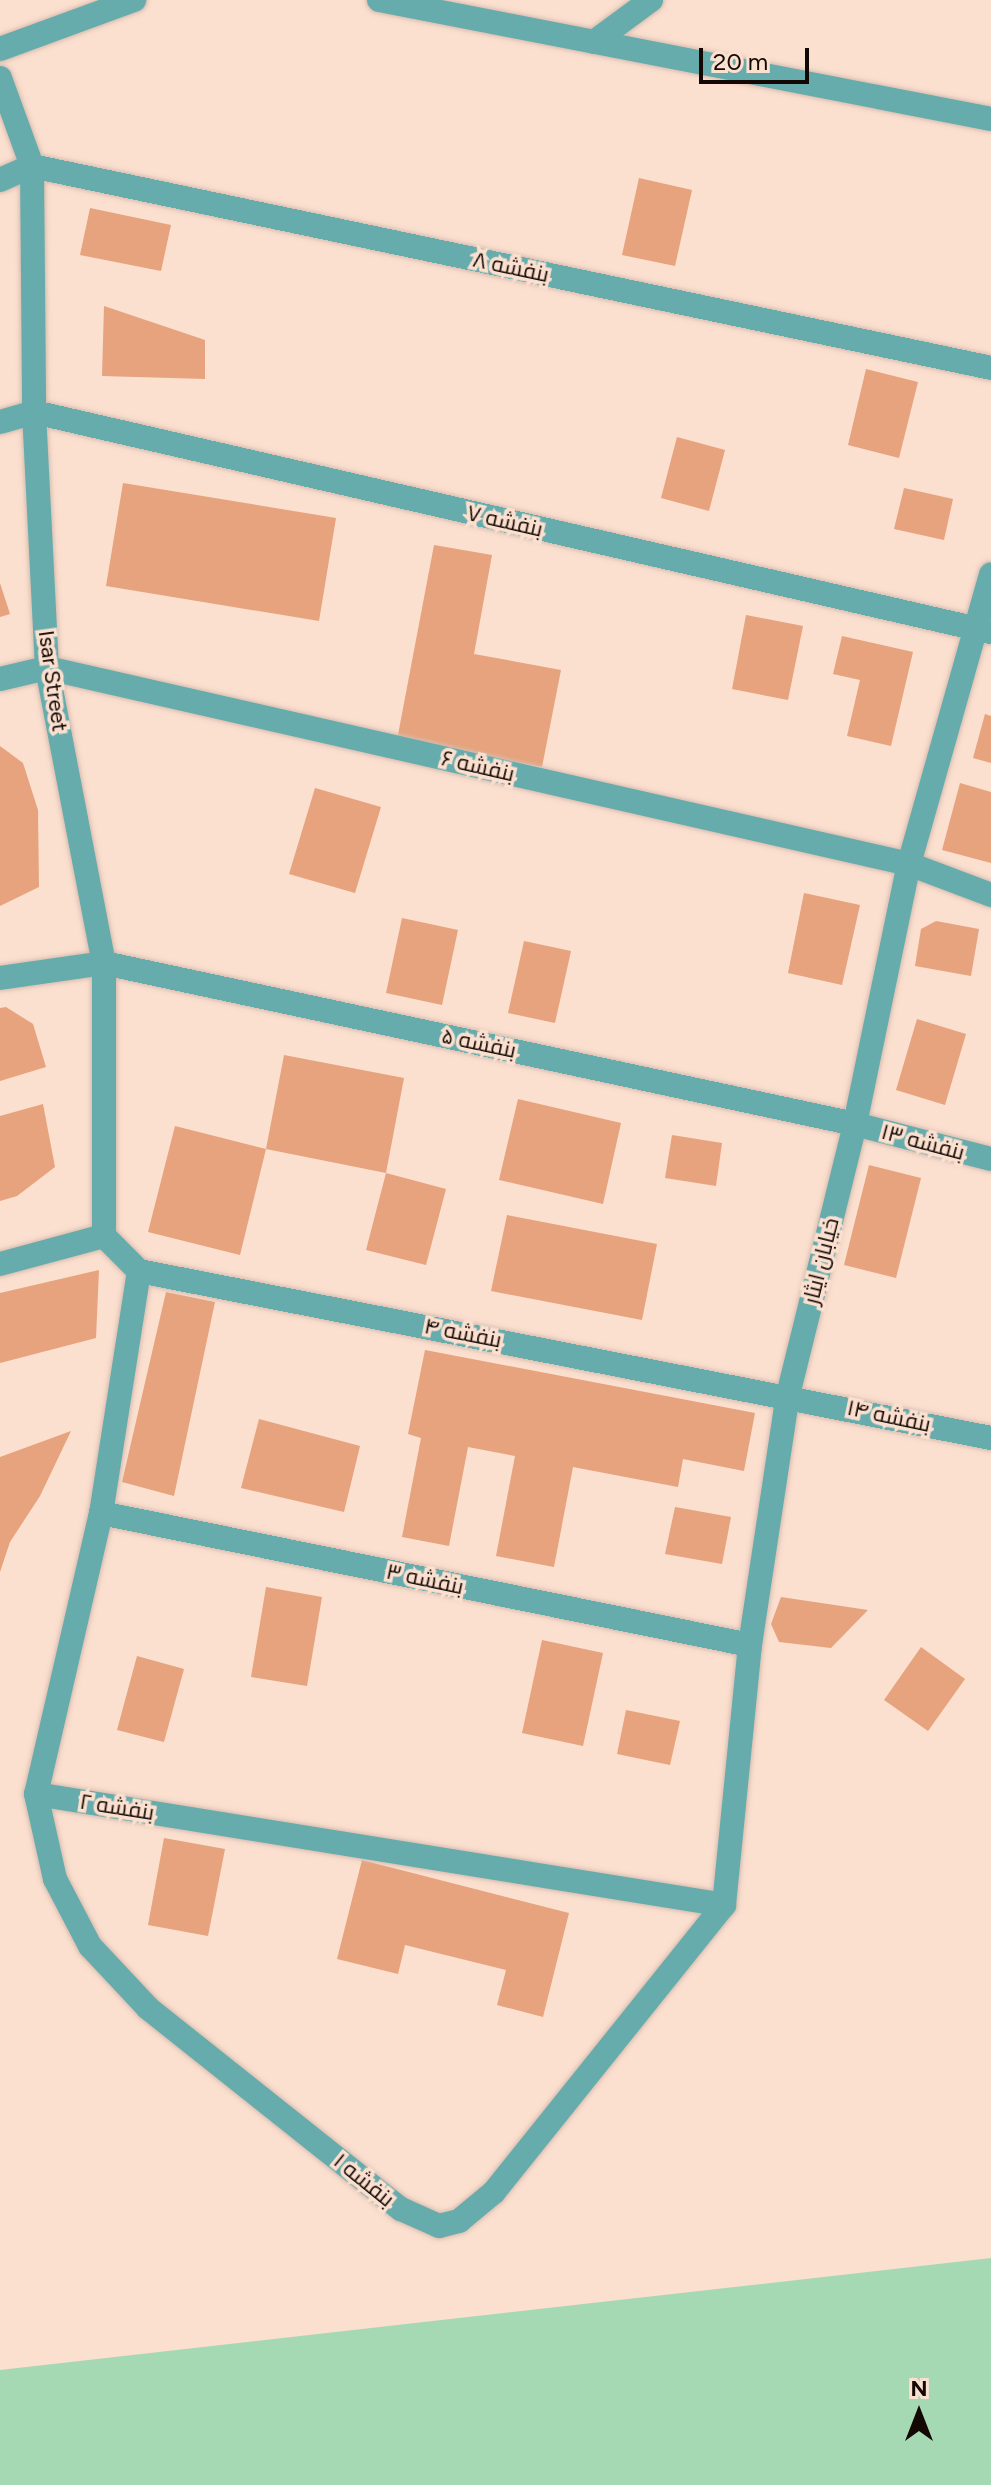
<!DOCTYPE html>
<meta charset="utf-8">
<style>
body{margin:0}
#map{position:relative;width:991px;height:2485px;overflow:hidden;background:#fbdfcf;font-family:Figtree,Cairo,sans-serif}
div>[style]{position:absolute}
.green>*{inset:0;background:#a5d9b3}
.building>*{inset:0;background:#e6a37d}
.roads{filter:drop-shadow(0 0 2px #d6bdaf) drop-shadow(0 0 2px #d6bdaf)}
.minor>*{height:24px;margin:-12px;padding:0 12px;transform-origin:12px;border-radius:12px;background:#67acad}
span{translate:-50% -50%;white-space:nowrap;text-align:center;line-height:1.15;-webkit-text-stroke:7px #fbdfcf;paint-order:stroke}
.street-label{font-size:22px;color:#130804}
.north{position:absolute;left:879px;top:2373px;width:80px;height:80px;-webkit-text-stroke:6px #fbdfcf;paint-order:stroke;rotate:0deg;font-size:22px;font-weight:700;line-height:32px;text-align:center;color:#130804}
.north::after{content:'';display:block;margin:auto;width:28px;height:36px;background:#130804;clip-path:polygon(50% 0,100% 100%,50% 72%,0 100%)}
.scale{position:absolute;left:699px;top:48px;width:110px;height:36px;box-sizing:border-box;border:4px solid #130804;border-top:0;padding-left:10px;font-size:24px;line-height:28px;white-space:nowrap;color:#130804;-webkit-text-stroke:6px #fbdfcf;paint-order:stroke}
</style>
<div id="map">
<div class="green">
<i style="clip-path:polygon(991px 2258px,991px 2485px,0 2485px,0 2370px)"></i>
</div>
<div class="building">
<i style="clip-path:polygon(639px 178px,692px 190px,675px 266px,622px 255px)"></i>
<i style="clip-path:polygon(90px 208px,171px 225px,161px 271px,80px 255px)"></i>
<i style="clip-path:polygon(104px 306px,205px 340px,205px 379px,102px 376px)"></i>
<i style="clip-path:polygon(866px 369px,918px 382px,899px 458px,848px 445px)"></i>
<i style="clip-path:polygon(677px 437px,725px 450px,709px 511px,661px 498px)"></i>
<i style="clip-path:polygon(123px 483px,336px 518px,319px 621px,106px 586px)"></i>
<i style="clip-path:polygon(904px 488px,953px 499px,944px 540px,894px 529px)"></i>
<i style="clip-path:polygon(434px 545px,492px 555px,474px 654px,561px 670px,542px 767px,397px 740px)"></i>
<i style="clip-path:polygon(0 583px,10px 614px,0 617px)"></i>
<i style="clip-path:polygon(746px 615px,803px 626px,788px 700px,732px 689px)"></i>
<i style="clip-path:polygon(842px 636px,913px 652px,891px 746px,847px 736px,860px 680px,833px 674px)"></i>
<i style="clip-path:polygon(985px 714px,991px 716px,991px 763px,973px 758px)"></i>
<i style="clip-path:polygon(0 746px,23px 763px,38px 810px,39px 887px,0 906px)"></i>
<i style="clip-path:polygon(960px 783px,991px 792px,991px 863px,942px 850px)"></i>
<i style="clip-path:polygon(315px 788px,381px 807px,355px 893px,289px 874px)"></i>
<i style="clip-path:polygon(804px 893px,860px 905px,842px 985px,788px 973px)"></i>
<i style="clip-path:polygon(402px 918px,458px 930px,442px 1005px,386px 993px)"></i>
<i style="clip-path:polygon(936px 921px,979px 929px,971px 976px,915px 966px,921px 929px)"></i>
<i style="clip-path:polygon(524px 941px,571px 951px,555px 1023px,508px 1013px)"></i>
<i style="clip-path:polygon(6px 1007px,33px 1024px,46px 1067px,0 1081px,0 1008px)"></i>
<i style="clip-path:polygon(917px 1019px,966px 1034px,945px 1105px,896px 1090px)"></i>
<i style="clip-path:polygon(284px 1055px,404px 1078px,386px 1173px,446px 1189px,426px 1265px,366px 1250px,386px 1173px,266px 1149px,240px 1255px,148px 1232px,175px 1126px,266px 1149px)"></i>
<i style="clip-path:polygon(518px 1099px,621px 1123px,603px 1204px,499px 1180px)"></i>
<i style="clip-path:polygon(43px 1104px,55px 1167px,17px 1196px,0 1201px,0 1116px)"></i>
<i style="clip-path:polygon(672px 1135px,722px 1143px,716px 1186px,665px 1178px)"></i>
<i style="clip-path:polygon(869px 1165px,921px 1178px,896px 1278px,844px 1265px)"></i>
<i style="clip-path:polygon(507px 1215px,657px 1244px,642px 1320px,491px 1291px)"></i>
<i style="clip-path:polygon(99px 1270px,96px 1338px,0 1363px,0 1293px)"></i>
<i style="clip-path:polygon(166px 1292px,215px 1302px,174px 1496px,122px 1482px)"></i>
<i style="clip-path:polygon(425px 1350px,755px 1413px,744px 1471px,683px 1459px,678px 1487px,573px 1467px,554px 1567px,496px 1556px,515px 1456px,468px 1447px,449px 1546px,402px 1537px,421px 1438px,408px 1434px)"></i>
<i style="clip-path:polygon(259px 1419px,360px 1446px,344px 1512px,241px 1488px)"></i>
<i style="clip-path:polygon(71px 1431px,40px 1496px,10px 1542px,0 1572px,0 1457px)"></i>
<i style="clip-path:polygon(675px 1507px,731px 1517px,722px 1564px,665px 1554px)"></i>
<i style="clip-path:polygon(266px 1587px,322px 1597px,307px 1686px,251px 1677px)"></i>
<i style="clip-path:polygon(781px 1597px,868px 1610px,831px 1648px,779px 1642px,771px 1624px)"></i>
<i style="clip-path:polygon(542px 1640px,603px 1653px,583px 1746px,522px 1733px)"></i>
<i style="clip-path:polygon(921px 1647px,965px 1679px,928px 1731px,884px 1700px)"></i>
<i style="clip-path:polygon(137px 1656px,184px 1669px,164px 1742px,117px 1730px)"></i>
<i style="clip-path:polygon(626px 1710px,680px 1721px,670px 1765px,617px 1754px)"></i>
<i style="clip-path:polygon(164px 1838px,225px 1849px,208px 1936px,148px 1925px)"></i>
<i style="clip-path:polygon(362px 1860px,569px 1913px,543px 2017px,497px 2005px,506px 1970px,405px 1945px,398px 1974px,337px 1959px)"></i>
</div>
<div class="roads">
<div class="minor">
<i style="left:379px;top:0;width:623px;rotate:11deg"></i>
<i style="left:594px;top:42px;width:71px;rotate:-36.4deg"></i>
<i style="left:0;top:49px;width:143px;rotate:-20.1deg"></i>
<i style="left:0;top:78px;width:94px;rotate:70deg"></i>
<i style="left:32px;top:166px;width:246px;rotate:89.5deg"></i>
<i style="left:34px;top:412px;width:256px;rotate:87.1deg"></i>
<i style="left:47px;top:668px;width:300px;rotate:79.1deg"></i>
<i style="left:104px;top:963px;width:273px;rotate:90deg"></i>
<i style="left:104px;top:1236px;width:49px;rotate:45deg"></i>
<i style="left:0;top:180px;width:35px;rotate:-24deg"></i>
<i style="left:32px;top:166px;width:980px;rotate:11.89deg"></i>
<i style="left:0;top:422px;width:35px;rotate:-16deg"></i>
<i style="left:34px;top:412px;width:982px;rotate:12.95deg"></i>
<i style="left:0;top:679px;width:48px;rotate:-13.2deg"></i>
<i style="left:47px;top:668px;width:884px;rotate:12.81deg"></i>
<i style="left:909px;top:864px;width:88px;rotate:20.7deg"></i>
<i style="left:0;top:978px;width:105px;rotate:-8.2deg"></i>
<i style="left:104px;top:963px;width:768px;rotate:12.1deg"></i>
<i style="left:855px;top:1124px;width:140px;rotate:14.4deg"></i>
<i style="left:0;top:1264px;width:108px;rotate:-15.1deg"></i>
<i style="left:139px;top:1271px;width:245px;rotate:98.9deg"></i>
<i style="left:101px;top:1513px;width:288px;rotate:103deg"></i>
<i style="left:36px;top:1794px;width:697px;rotate:9.16deg"></i>
<i style="left:139px;top:1271px;width:868px;rotate:11.09deg"></i>
<i style="left:101px;top:1513px;width:662px;rotate:11.5deg"></i>
<i style="left:36px;top:1794px;width:87px;rotate:77.4deg"></i>
<i style="left:55px;top:1879px;width:76px;rotate:62.4deg"></i>
<i style="left:90px;top:1946px;width:85px;rotate:46.9deg"></i>
<i style="left:148px;top:2008px;width:323px;rotate:38.5deg"></i>
<i style="left:401px;top:2209px;width:42px;rotate:24.1deg"></i>
<i style="left:439px;top:2226px;width:21px;rotate:-14deg"></i>
<i style="left:459px;top:2221px;width:45px;rotate:-39.6deg"></i>
<i style="left:494px;top:2192px;width:368px;rotate:-51.3deg"></i>
<i style="left:724px;top:1905px;width:261px;rotate:-84.3deg"></i>
<i style="left:750px;top:1645px;width:253px;rotate:-81.4deg"></i>
<i style="left:788px;top:1395px;width:279px;rotate:-76.1deg"></i>
<i style="left:855px;top:1124px;width:266px;rotate:-78.3deg"></i>
<i style="left:909px;top:864px;width:301px;rotate:-74.2deg"></i>
</div>
</div>
<div class="street-label">
<span style="left:511px;top:267px;rotate:12deg">بنفشه ۸</span>
<span style="left:505px;top:521px;rotate:13deg">بنفشه ۷</span>
<span style="left:53px;top:681px;rotate:82deg">Isar Street</span>
<span style="left:478px;top:766px;rotate:13deg">بنفشه ۶</span>
<span style="left:479px;top:1043px;rotate:12deg">بنفشه ۵</span>
<span style="left:923px;top:1142px;rotate:15deg">بنفشه ۱۳</span>
<span style="left:821px;top:1261px;rotate:-76deg">خیابان ایثار</span>
<span style="left:463px;top:1333px;rotate:11deg">بنفشه ۴</span>
<span style="left:889px;top:1416px;rotate:12deg">بنفشه ۱۴</span>
<span style="left:425px;top:1579px;rotate:12deg">بنفشه ۳</span>
<span style="left:117px;top:1807px;rotate:9deg">بنفشه ۲</span>
<span style="left:364px;top:2180px;rotate:39deg">بنفشه ۱</span>
</div>
<div class="north">N</div>
<div class="scale">20 m</div>
</div>
